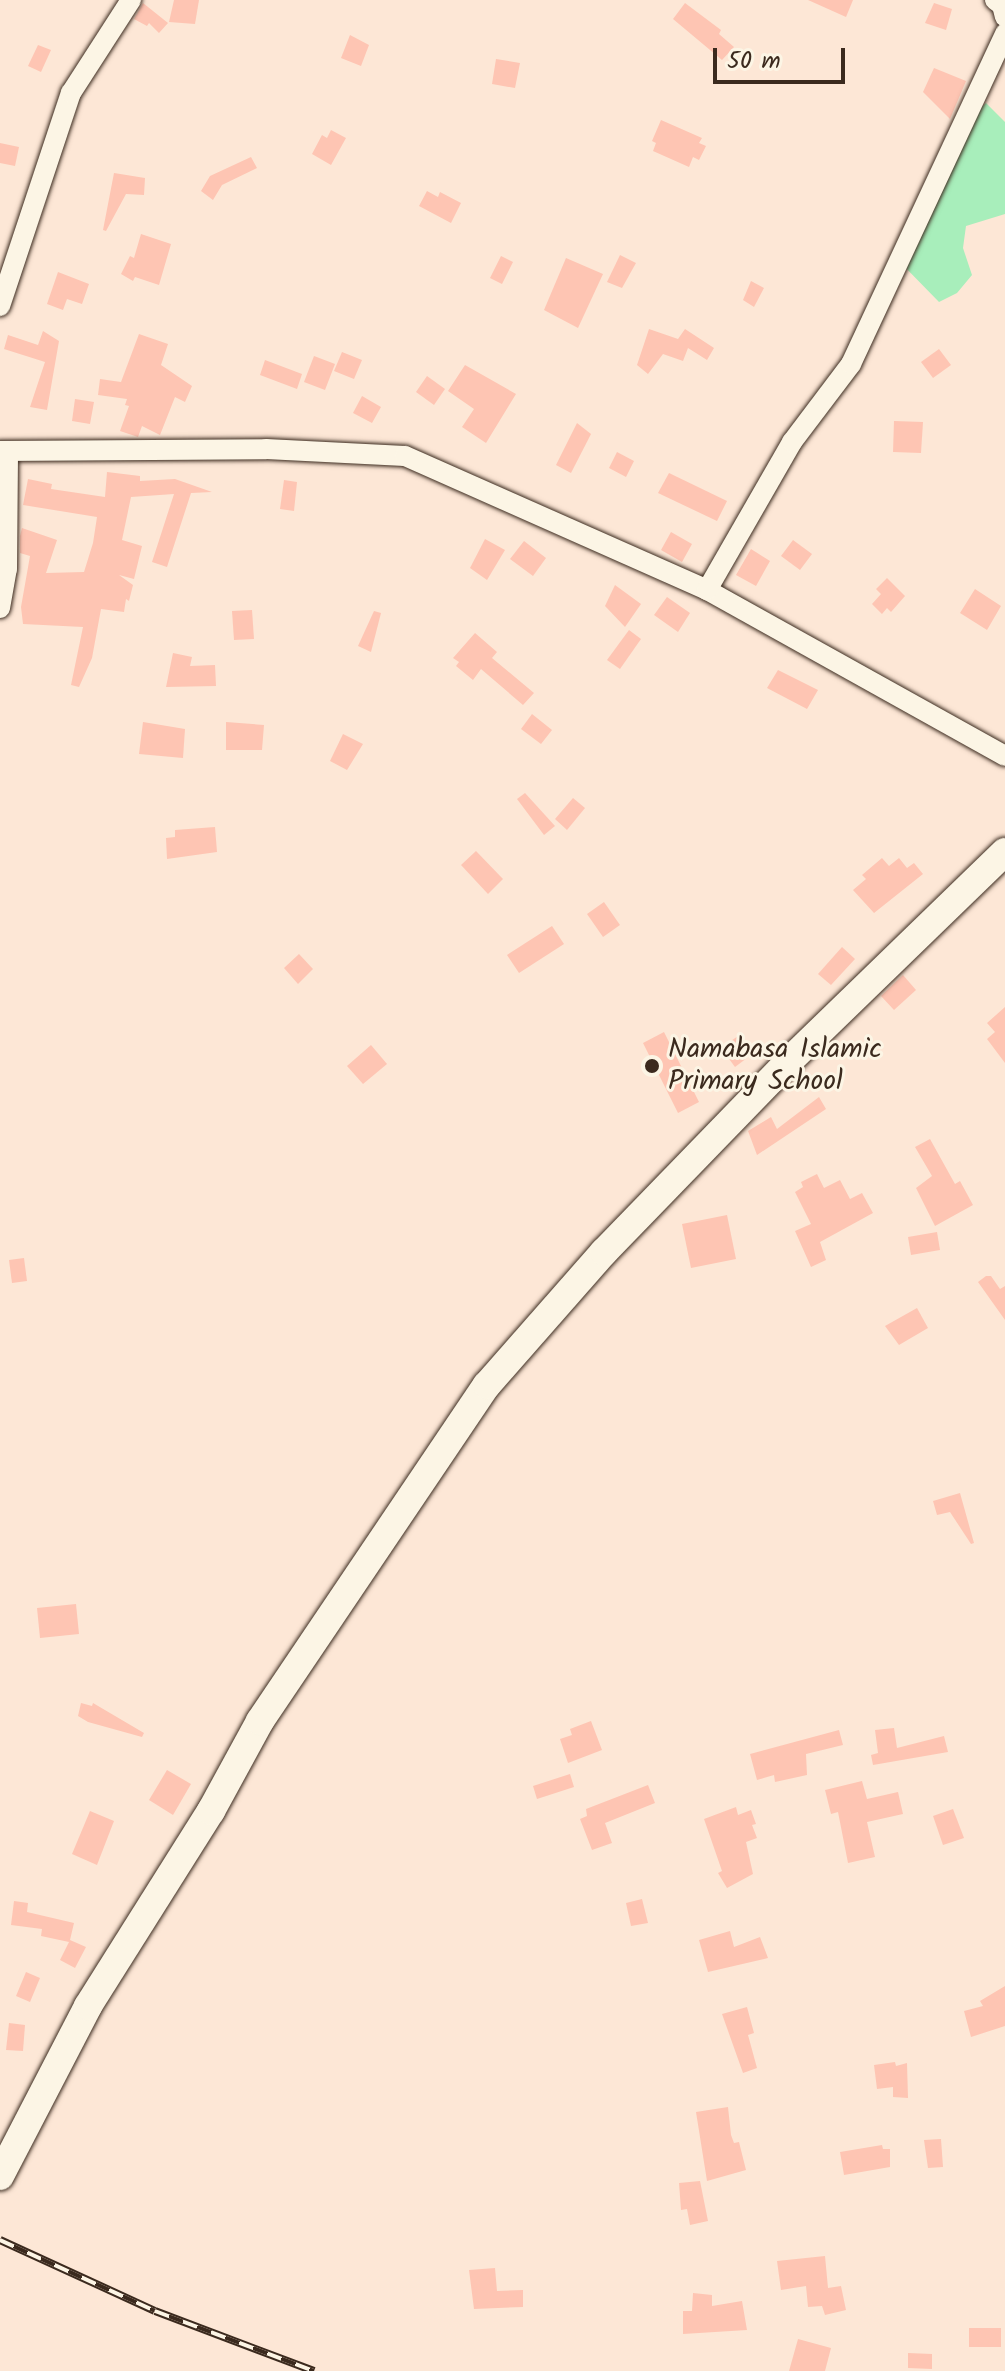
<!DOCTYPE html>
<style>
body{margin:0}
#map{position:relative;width:1005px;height:2371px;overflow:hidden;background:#fde7d6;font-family:Kalam,sans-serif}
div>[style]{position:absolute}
.green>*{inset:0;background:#a8eebb}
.building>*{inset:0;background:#fec5b3}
.roads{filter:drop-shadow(0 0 2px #3b2a1e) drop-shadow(0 0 2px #3b2a1e)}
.street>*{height:20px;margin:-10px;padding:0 10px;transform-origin:10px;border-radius:10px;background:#fcf5e5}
.secondary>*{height:28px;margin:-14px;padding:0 14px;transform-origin:14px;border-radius:14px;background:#fcf5e5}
.rail>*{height:8px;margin-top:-4px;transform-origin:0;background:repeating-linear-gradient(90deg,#fcf5e5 0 15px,#3b2a1e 0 30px);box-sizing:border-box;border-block:2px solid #3b2a1e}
.dots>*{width:22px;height:22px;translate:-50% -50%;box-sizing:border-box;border:4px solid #fcf5e5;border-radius:50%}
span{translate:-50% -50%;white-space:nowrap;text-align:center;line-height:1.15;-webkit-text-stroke:6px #fcf5e5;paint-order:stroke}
.poi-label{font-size:28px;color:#3b2a1e}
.left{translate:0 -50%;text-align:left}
.scale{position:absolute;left:713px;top:48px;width:132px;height:36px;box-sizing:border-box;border:4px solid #3b2a1e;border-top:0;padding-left:10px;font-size:24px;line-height:28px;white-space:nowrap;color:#3b2a1e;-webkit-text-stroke:6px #fcf5e5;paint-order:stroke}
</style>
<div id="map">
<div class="green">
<i style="clip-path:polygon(986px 103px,1005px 122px,1005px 214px,966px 226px,963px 248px,972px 275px,957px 293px,939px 302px,897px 259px,961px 126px)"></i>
</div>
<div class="building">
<i style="clip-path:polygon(174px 0,199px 0,195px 24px,169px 22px)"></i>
<i style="clip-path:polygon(808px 0,853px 0,846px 17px)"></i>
<i style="clip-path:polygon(143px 3px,168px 23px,159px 33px,149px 23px,147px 26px,134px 19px)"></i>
<i style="clip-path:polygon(685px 3px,721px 30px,719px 34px,734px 47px,722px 60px,673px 19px)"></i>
<i style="clip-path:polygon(934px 3px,952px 9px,946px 30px,925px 23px)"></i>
<i style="clip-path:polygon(350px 35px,369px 45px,361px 66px,341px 58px)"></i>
<i style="clip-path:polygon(38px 45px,51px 50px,41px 72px,28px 66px)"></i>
<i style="clip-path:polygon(496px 59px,520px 63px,515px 88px,492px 84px)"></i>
<i style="clip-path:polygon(934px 68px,966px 81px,950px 119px,923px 92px)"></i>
<i style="clip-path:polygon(661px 120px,702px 138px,699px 143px,706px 146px,699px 160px,693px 157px,689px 167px,653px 151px,656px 143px,652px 141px)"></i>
<i style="clip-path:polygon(331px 130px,346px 138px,331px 165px,312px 154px,322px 135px,327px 138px)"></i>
<i style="clip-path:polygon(0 143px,19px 147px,15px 166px,0 163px)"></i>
<i style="clip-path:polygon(251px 157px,257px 168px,222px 185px,213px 200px,201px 191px,210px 176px)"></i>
<i style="clip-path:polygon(114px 173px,145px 178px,144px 195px,126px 194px,106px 231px,103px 230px)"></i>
<i style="clip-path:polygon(427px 191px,438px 197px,440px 192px,461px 203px,451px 223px,419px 206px)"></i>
<i style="clip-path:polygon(141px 234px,171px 244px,159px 285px,135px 277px,133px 281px,121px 274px,130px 256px,134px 258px)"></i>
<i style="clip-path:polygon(620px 255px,636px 263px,622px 288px,607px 282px)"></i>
<i style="clip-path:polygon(501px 256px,513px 262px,502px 284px,490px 278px)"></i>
<i style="clip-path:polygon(566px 258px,603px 274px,578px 328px,544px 310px)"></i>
<i style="clip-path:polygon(58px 272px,89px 284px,82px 304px,67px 299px,63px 310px,47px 304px)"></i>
<i style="clip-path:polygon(751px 281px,764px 288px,754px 307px,743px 300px)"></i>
<i style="clip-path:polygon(649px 329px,678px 339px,685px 329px,714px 348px,707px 360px,688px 348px,683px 361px,663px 354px,648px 374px,637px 365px)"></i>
<i style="clip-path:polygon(43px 331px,59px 341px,47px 410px,30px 407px,45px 362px,4px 349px,8px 335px,38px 345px)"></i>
<i style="clip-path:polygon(139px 334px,168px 344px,161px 365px,192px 386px,185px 402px,175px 397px,160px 435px,142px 426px,138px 437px,120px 431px,129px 406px,125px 405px,127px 399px,98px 395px,100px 379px,121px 382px)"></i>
<i style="clip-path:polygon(939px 349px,951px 365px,933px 378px,921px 362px)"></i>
<i style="clip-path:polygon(342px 352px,362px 360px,354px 379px,334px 371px)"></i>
<i style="clip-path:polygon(314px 356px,335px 364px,325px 390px,304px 382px)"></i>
<i style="clip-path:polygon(265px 360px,302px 374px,297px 389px,260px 375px)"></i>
<i style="clip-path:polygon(465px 365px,516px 394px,486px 443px,462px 427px,474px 409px,448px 391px)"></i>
<i style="clip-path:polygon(427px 376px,445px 389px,434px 405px,416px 392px)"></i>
<i style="clip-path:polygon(362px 396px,381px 407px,372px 423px,353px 413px)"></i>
<i style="clip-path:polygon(75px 399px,94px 402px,90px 424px,72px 421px)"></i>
<i style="clip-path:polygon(894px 421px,923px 422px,921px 453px,893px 452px)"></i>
<i style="clip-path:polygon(577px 423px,591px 434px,571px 473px,556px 465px)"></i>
<i style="clip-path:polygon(617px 452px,634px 461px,626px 477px,609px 468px)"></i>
<i style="clip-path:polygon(107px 472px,140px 476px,140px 481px,175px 479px,212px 492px,191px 493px,167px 567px,152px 562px,174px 494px,131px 497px,122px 540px,142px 546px,134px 579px,119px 575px,133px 585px,129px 601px,126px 599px,124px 612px,101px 609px,92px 658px,79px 687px,71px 685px,83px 627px,23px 624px,21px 607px,30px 556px,20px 553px,20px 536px,22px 528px,57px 540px,46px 573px,84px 572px,93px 543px,97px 517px,23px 505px,28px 479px,52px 484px,51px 489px,105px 497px)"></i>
<i style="clip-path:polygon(669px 473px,727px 501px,717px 521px,658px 493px)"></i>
<i style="clip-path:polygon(284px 480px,297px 482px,294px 511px,280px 509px)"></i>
<i style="clip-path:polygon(671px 532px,692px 544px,682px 562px,661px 550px)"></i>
<i style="clip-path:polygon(485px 539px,505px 550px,487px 580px,470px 568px)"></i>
<i style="clip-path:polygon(793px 540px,812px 554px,800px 570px,781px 556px)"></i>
<i style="clip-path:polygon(524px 541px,546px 558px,533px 576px,510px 559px)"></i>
<i style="clip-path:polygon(751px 549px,770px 561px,756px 586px,736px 575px)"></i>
<i style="clip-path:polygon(887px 578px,905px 596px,891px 612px,887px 608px,882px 614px,872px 604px,881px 594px,876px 589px)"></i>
<i style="clip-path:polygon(615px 585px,641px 604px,625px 627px,605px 606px)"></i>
<i style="clip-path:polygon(975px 589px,1001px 606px,987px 630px,960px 613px)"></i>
<i style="clip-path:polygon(667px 597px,690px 613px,678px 632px,654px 615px)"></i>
<i style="clip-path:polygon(252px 610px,254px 639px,234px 640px,232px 611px)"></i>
<i style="clip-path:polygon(374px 611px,381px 613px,371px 652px,358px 646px)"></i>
<i style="clip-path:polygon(629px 630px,641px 639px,620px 669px,607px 660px)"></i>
<i style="clip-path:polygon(475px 633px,497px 652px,492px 658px,534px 693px,523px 705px,481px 669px,473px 680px,456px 666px,459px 662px,453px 658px)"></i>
<i style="clip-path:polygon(173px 653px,192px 657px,190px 666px,215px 665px,216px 686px,166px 687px)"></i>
<i style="clip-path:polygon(778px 670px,818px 690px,807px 709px,767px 688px)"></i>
<i style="clip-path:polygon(532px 714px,552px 730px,541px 744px,521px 729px)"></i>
<i style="clip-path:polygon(143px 722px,185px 729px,183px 758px,139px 754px)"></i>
<i style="clip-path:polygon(226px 722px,264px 725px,262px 750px,226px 750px)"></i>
<i style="clip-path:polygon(343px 734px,363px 744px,347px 770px,330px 761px)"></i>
<i style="clip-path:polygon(525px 793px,555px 826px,544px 835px,517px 799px)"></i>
<i style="clip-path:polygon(573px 798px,585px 808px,567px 830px,555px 819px)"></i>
<i style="clip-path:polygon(215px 827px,217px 852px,167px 859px,166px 838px,175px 837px,175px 830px)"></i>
<i style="clip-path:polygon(476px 851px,503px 879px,488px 894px,461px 865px)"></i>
<i style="clip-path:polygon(882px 858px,889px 866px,899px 858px,907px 868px,914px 863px,923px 874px,874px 913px,853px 890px,866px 879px,862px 875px)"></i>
<i style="clip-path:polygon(604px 902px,620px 925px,603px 937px,587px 914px)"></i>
<i style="clip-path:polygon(552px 926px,564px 944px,519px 973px,507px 955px)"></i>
<i style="clip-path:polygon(842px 947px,855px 959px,831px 985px,818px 974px)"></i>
<i style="clip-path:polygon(299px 954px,313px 969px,298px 984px,284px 968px)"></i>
<i style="clip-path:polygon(903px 975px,916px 990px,894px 1010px,881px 996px)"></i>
<i style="clip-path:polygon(1005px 1007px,1005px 1063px,987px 1039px,995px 1032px,987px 1023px)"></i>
<i style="clip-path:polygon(664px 1032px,699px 1102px,678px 1113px,643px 1043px)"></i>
<i style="clip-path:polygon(738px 1036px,751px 1055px,735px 1067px,721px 1048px)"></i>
<i style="clip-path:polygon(371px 1045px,387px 1064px,363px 1084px,347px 1066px)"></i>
<i style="clip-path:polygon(819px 1097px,826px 1109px,757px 1155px,748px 1131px,771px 1117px,777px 1129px)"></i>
<i style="clip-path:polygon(930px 1139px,955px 1184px,960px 1181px,973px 1205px,935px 1226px,916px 1188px,932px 1176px,915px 1147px)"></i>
<i style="clip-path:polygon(817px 1174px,824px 1188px,840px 1180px,850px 1199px,862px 1193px,873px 1213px,820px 1242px,826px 1260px,811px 1267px,795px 1231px,811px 1224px,795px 1192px,803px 1187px,801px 1182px)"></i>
<i style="clip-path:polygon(727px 1215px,736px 1259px,691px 1268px,682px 1224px)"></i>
<i style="clip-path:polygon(937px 1232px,940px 1250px,911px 1255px,908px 1237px)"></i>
<i style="clip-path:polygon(24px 1258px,27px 1281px,12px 1283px,9px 1260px)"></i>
<i style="clip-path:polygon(986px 1276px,991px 1276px,1000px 1289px,1005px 1286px,1005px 1320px,978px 1282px)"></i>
<i style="clip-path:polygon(917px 1308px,928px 1328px,899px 1345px,885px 1326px)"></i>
<i style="clip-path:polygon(960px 1493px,974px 1543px,971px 1544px,950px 1512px,937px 1515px,933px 1501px)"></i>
<i style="clip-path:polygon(76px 1604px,79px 1634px,40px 1638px,37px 1608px)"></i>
<i style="clip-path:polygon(81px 1703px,92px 1706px,93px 1703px,144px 1733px,142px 1737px,88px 1722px,78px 1716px)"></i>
<i style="clip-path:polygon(591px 1721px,602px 1750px,568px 1763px,560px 1739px,572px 1735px,570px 1729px)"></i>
<i style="clip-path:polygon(894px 1728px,897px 1748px,944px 1736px,948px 1752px,873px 1765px,871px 1755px,878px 1753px,875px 1730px)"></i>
<i style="clip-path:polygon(839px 1730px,843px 1745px,806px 1754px,807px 1775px,775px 1782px,774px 1775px,757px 1780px,750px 1754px)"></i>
<i style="clip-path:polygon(167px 1770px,191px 1784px,173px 1815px,149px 1800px)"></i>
<i style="clip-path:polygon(570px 1774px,574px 1787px,537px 1799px,533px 1786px)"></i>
<i style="clip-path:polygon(862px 1781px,867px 1799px,898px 1792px,903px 1814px,867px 1822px,875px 1857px,848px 1863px,838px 1812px,831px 1814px,825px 1790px)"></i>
<i style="clip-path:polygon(648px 1785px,655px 1803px,605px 1823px,612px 1843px,592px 1850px,580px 1819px,587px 1816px,586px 1809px)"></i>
<i style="clip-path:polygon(736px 1807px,738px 1815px,751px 1810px,756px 1824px,752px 1825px,757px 1838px,746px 1842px,753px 1874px,727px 1888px,718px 1873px,722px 1871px,704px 1819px)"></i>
<i style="clip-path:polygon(953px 1809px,964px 1838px,943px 1845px,933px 1816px)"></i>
<i style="clip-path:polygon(90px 1811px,114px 1821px,97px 1865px,72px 1854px)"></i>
<i style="clip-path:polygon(642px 1899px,648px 1923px,631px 1926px,626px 1903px)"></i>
<i style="clip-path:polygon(14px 1901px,28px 1903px,27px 1912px,74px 1923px,70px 1940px,86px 1947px,75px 1968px,60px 1960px,69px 1942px,41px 1936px,42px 1929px,11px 1925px)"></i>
<i style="clip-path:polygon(730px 1931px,734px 1947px,760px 1937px,768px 1958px,708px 1972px,699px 1940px)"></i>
<i style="clip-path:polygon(26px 1972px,40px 1978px,30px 2002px,16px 1996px)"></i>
<i style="clip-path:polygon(1005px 1986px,1005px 2026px,971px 2037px,964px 2011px,983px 2006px,980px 2001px)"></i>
<i style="clip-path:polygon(747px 2007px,754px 2033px,748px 2035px,757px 2068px,743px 2073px,722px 2014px)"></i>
<i style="clip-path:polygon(9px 2023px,25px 2025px,23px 2051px,6px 2050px)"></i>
<i style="clip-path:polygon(895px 2062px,896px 2066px,907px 2063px,908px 2098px,893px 2097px,893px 2087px,877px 2089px,874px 2065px)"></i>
<i style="clip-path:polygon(728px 2107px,731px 2135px,734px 2143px,739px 2142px,746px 2170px,707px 2181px,696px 2112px)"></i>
<i style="clip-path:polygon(941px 2139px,943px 2167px,928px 2168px,924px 2140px)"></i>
<i style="clip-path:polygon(882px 2145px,883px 2149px,890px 2149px,890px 2167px,844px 2175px,840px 2152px)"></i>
<i style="clip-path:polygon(700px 2181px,708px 2221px,690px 2225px,687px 2209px,681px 2210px,679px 2183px)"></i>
<i style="clip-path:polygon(825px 2256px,828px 2288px,841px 2286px,846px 2310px,825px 2315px,822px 2306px,808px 2307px,806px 2286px,781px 2290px,777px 2261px)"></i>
<i style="clip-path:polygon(495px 2268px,497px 2291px,523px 2290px,523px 2307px,474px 2309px,469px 2270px)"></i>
<i style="clip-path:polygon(693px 2293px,712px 2295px,712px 2306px,742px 2301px,747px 2330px,683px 2334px,683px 2311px,692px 2311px)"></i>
<i style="clip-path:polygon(969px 2328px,1001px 2328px,1001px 2347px,969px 2347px)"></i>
<i style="clip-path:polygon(798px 2339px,831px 2348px,825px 2371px,789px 2371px)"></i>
<i style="clip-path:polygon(908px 2353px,932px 2354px,932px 2369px,908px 2368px)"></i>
</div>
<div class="roads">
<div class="street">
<i style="left:995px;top:0;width:9px;rotate:36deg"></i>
<i style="left:1002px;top:5px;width:12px;rotate:76deg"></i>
<i style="left:0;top:306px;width:225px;rotate:-71.6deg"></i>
<i style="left:71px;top:93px;width:111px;rotate:-57.2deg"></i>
<i style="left:0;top:451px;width:266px;rotate:-0.4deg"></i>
<i style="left:266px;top:449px;width:139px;rotate:2.9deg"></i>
<i style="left:405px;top:456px;width:330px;rotate:23.9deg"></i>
<i style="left:707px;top:590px;width:341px;rotate:29.1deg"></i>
<i style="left:707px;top:590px;width:171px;rotate:-60.1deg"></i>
<i style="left:792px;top:442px;width:98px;rotate:-52.9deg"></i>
<i style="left:851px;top:364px;width:365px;rotate:-65deg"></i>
<i style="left:0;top:608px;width:40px;rotate:-80deg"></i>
<i style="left:7px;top:569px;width:118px;rotate:-89.5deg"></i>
</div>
<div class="secondary">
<i style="left:0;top:2176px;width:191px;rotate:-62.6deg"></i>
<i style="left:88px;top:2006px;width:231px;rotate:-57.8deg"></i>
<i style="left:211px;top:1811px;width:102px;rotate:-61.4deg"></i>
<i style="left:260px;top:1721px;width:405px;rotate:-56deg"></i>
<i style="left:487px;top:1385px;width:177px;rotate:-48.7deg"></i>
<i style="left:604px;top:1252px;width:260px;rotate:-45.9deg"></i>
<i style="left:785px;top:1065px;width:306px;rotate:-44.1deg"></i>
</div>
</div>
<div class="rail">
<i style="left:0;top:2240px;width:170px;rotate:24.6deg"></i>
<i style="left:155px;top:2311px;width:170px;rotate:20.7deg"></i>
</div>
<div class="dots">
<i style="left:652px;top:1066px;background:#3b2a1e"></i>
</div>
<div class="poi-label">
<span class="left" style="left:668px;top:1066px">Namabasa Islamic<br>Primary School</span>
</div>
<div class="scale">50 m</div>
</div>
